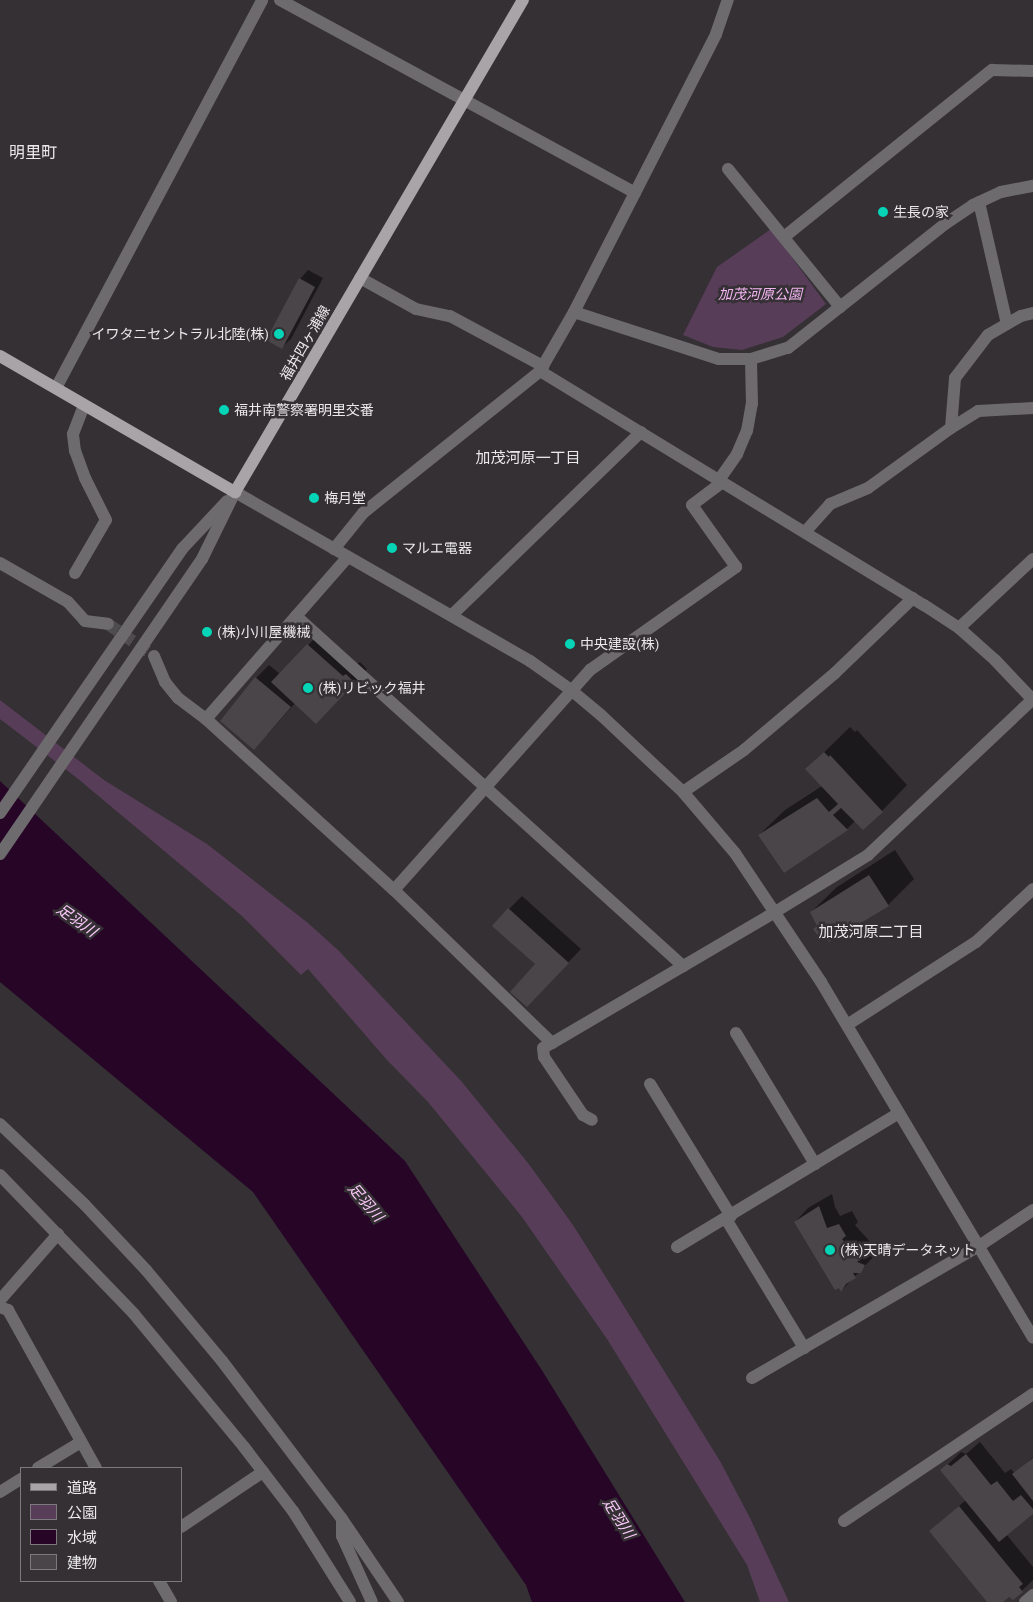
<!DOCTYPE html>
<meta charset="utf-8">
<style>
body{margin:0}
#map{position:relative;width:1033px;height:1602px;overflow:hidden;background:#343034;font-family:"Source Serif 4","Noto Sans JP",serif}
div>[style]{position:absolute}
.green>*{inset:0;background:#583d58}
.water>*{inset:0;background:#260527}
.shadow>*{inset:0;background:#0007}
.building>*{inset:0;background:#494549}
.minor-tunnel>*{height:12px;margin-top:-6px;transform-origin:0;background:repeating-linear-gradient(90deg,#4f4c4f 0 12px,transparent 0 18px)}
.minor>*{height:12px;margin:-6px;padding:0 6px;transform-origin:6px;border-radius:6px;background:#6d6b6d}
.major>*{height:12px;margin:-6px;padding:0 6px;transform-origin:6px;border-radius:6px;background:#a8a4a8}
.dots>*{width:14px;height:14px;translate:-50% -50%;box-sizing:border-box;border:2px solid #343034;border-radius:50%}
span{translate:-50% -50%;white-space:nowrap;text-align:center;line-height:1.15;-webkit-text-stroke:5px #343034;paint-order:stroke}
.poi-label{font-size:14px;color:#ebe9eb}
.left{translate:0 -50%;text-align:left}
.right{translate:-100% -50%;text-align:right}
.park-label{font-size:14px;color:#f3b5f2;font-style:italic}
.street-label{font-size:14px;color:#ebe9eb}
.neighbourhood-label{font-size:15px;color:#ebe9eb}
.water-label{font-size:15px;color:#fbc9fa;font-style:italic}
.quarter-label{font-size:16px;color:#ebe9eb}
.legend{position:absolute;left:20px;top:1467px;width:162px;height:115px;box-sizing:border-box;background:#343034;border:1px solid #7d7a7d;margin:0;padding:6px 9px;list-style:none;font-size:15px;color:#ebe9eb}
.legend li{display:flex;align-items:center;gap:10px;height:25px}
.legend b{width:25px;border:1px solid #7d7a7d}
</style>
<div id="map">
<div class="green">
<i style="clip-path:polygon(771px 229px,826px 304px,783px 337px,742px 350px,713px 347px,683px 335px,717px 267px)"></i>
<i style="clip-path:polygon(0 700px,104px 780px,207px 844px,308px 923px,339px 951px,462px 1082px,528px 1163px,573px 1225px,612px 1287px,720px 1461px,750px 1518px,789px 1602px,760px 1602px,747px 1565px,607px 1339px,522px 1217px,428px 1102px,387px 1060px,308px 969px,301px 975px,242px 916px,77px 778px,0 719px)"></i>
</div>
<div class="water">
<i style="clip-path:polygon(0 781px,405px 1161px,543px 1372px,685px 1602px,532px 1602px,526px 1585px,253px 1192px,0 982px)"></i>
</div>
<div class="shadow">
<i style="clip-path:polygon(308px 270px,323px 278px,291px 339px,282px 347px,300px 279px)"></i>
<i style="clip-path:polygon(321px 632px,357px 664px,360px 662px,367px 669px,330px 709px,295px 703px,267px 735px,256px 678px,269px 665px,280px 674px)"></i>
<i style="clip-path:polygon(850px 727px,855px 732px,857px 730px,907px 785px,882px 811px,855px 821px,847px 829px,784px 871px,759px 835px,785px 810px,822px 786px,807px 769px)"></i>
<i style="clip-path:polygon(895px 850px,914px 879px,888px 905px,818px 925px,811px 912px,837px 887px)"></i>
<i style="clip-path:polygon(522px 896px,581px 949px,540px 992px,536px 964px,509px 909px)"></i>
<i style="clip-path:polygon(832px 1194px,835px 1207px,840px 1216px,852px 1211px,858px 1222px,855px 1225px,873px 1245px,870px 1249px,878px 1252px,842px 1290px,795px 1222px,808px 1208px)"></i>
<i style="clip-path:polygon(980px 1442px,1005px 1473px,1011px 1469px,1015px 1474px,1033px 1457px,1033px 1512px,1006px 1534px,1033px 1567px,1033px 1580px,1013px 1599px,1009px 1596px,1001px 1602px,988px 1602px,930px 1531px,966px 1500px,942px 1470px,961px 1452px,966px 1454px)"></i>
</div>
<div class="building">
<i style="clip-path:polygon(299px 278px,315px 287px,282px 349px,266px 340px)"></i>
<i style="clip-path:polygon(307px 644px,343px 676px,346px 674px,355px 683px,316px 724px,271px 682px)"></i>
<i style="clip-path:polygon(255px 677px,291px 707px,254px 750px,220px 721px)"></i>
<i style="clip-path:polygon(824px 752px,829px 757px,830px 755px,883px 812px,863px 830px,841px 808px,833px 815px,848px 830px,784px 873px,758px 835px,817px 798px,829px 812px,838px 804px,805px 769px)"></i>
<i style="clip-path:polygon(869px 875px,889px 906px,829px 942px,825px 938px,821px 940px,813px 929px,817px 926px,810px 912px)"></i>
<i style="clip-path:polygon(508px 908px,569px 963px,527px 1007px,510px 992px,535px 964px,492px 926px)"></i>
<i style="clip-path:polygon(819px 1206px,827px 1228px,839px 1224px,846px 1236px,842px 1239px,861px 1259px,857px 1262px,865px 1265px,861px 1273px,853px 1273px,856px 1278px,846px 1284px,841px 1292px,839px 1288px,835px 1290px,794px 1222px)"></i>
<i style="clip-path:polygon(966px 1454px,991px 1485px,997px 1481px,1013px 1501px,1021px 1495px,1033px 1509px,1033px 1514px,999px 1542px,940px 1470px,947px 1464px,951px 1466px)"></i>
<i style="clip-path:polygon(1033px 1458px,1033px 1501px,1012px 1474px)"></i>
<i style="clip-path:polygon(959px 1506px,1023px 1584px,1019px 1587px,1023px 1592px,1013px 1600px,1009px 1597px,1003px 1602px,987px 1602px,929px 1531px)"></i>
</div>
<div class="minor-tunnel">
<i style="left:108px;top:624px;width:56px;rotate:34.8deg"></i>
</div>
<div class="minor">
<i style="left:280px;top:0;width:404px;rotate:28.5deg"></i>
<i style="left:728px;top:169px;width:178px;rotate:50.9deg"></i>
<i style="left:979px;top:202px;width:125px;rotate:77.1deg"></i>
<i style="left:784px;top:237px;width:267px;rotate:-38.8deg"></i>
<i style="left:992px;top:70px;width:41px;rotate:1.4deg"></i>
<i style="left:360px;top:278px;width:64px;rotate:29deg"></i>
<i style="left:416px;top:309px;width:35px;rotate:12deg"></i>
<i style="left:450px;top:316px;width:106px;rotate:28.3deg"></i>
<i style="left:574px;top:312px;width:152px;rotate:18deg"></i>
<i style="left:719px;top:359px;width:32px"></i>
<i style="left:751px;top:359px;width:39px;rotate:-17deg"></i>
<i style="left:788px;top:348px;width:200px;rotate:-38.3deg"></i>
<i style="left:945px;top:224px;width:34px;rotate:-34deg"></i>
<i style="left:973px;top:205px;width:31px;rotate:-25deg"></i>
<i style="left:1001px;top:192px;width:33px;rotate:-11deg"></i>
<i style="left:540px;top:371px;width:450px;rotate:31.4deg"></i>
<i style="left:924px;top:605px;width:42px;rotate:33.3deg"></i>
<i style="left:959px;top:628px;width:48px;rotate:41.6deg"></i>
<i style="left:995px;top:660px;width:55px;rotate:46.5deg"></i>
<i style="left:56px;top:388px;width:439px;rotate:-62deg"></i>
<i style="left:951px;top:428px;width:50px;rotate:-85.4deg"></i>
<i style="left:955px;top:378px;width:54px;rotate:-52.5deg"></i>
<i style="left:988px;top:335px;width:38px;rotate:-30deg"></i>
<i style="left:1021px;top:316px;width:12px;rotate:-14deg"></i>
<i style="left:719px;top:480px;width:32px;rotate:-55deg"></i>
<i style="left:737px;top:454px;width:25px;rotate:-67deg"></i>
<i style="left:747px;top:431px;width:27px;rotate:-80deg"></i>
<i style="left:752px;top:404px;width:45px;rotate:-91.3deg"></i>
<i style="left:235px;top:492px;width:340px;rotate:29.8deg"></i>
<i style="left:530px;top:661px;width:50px;rotate:35.3deg"></i>
<i style="left:571px;top:690px;width:40px;rotate:40deg"></i>
<i style="left:602px;top:716px;width:111px;rotate:43.2deg"></i>
<i style="left:683px;top:792px;width:80px;rotate:49.6deg"></i>
<i style="left:735px;top:853px;width:155px;rotate:56.3deg"></i>
<i style="left:821px;top:982px;width:414px;rotate:59.2deg"></i>
<i style="left:805px;top:532px;width:38px;rotate:-48deg"></i>
<i style="left:830px;top:504px;width:41px;rotate:-22.8deg"></i>
<i style="left:868px;top:488px;width:102px;rotate:-35.9deg"></i>
<i style="left:951px;top:428px;width:32px;rotate:-32deg"></i>
<i style="left:978px;top:411px;width:55px;rotate:-3.1deg"></i>
<i style="left:334px;top:549px;width:46px;rotate:-51.1deg"></i>
<i style="left:363px;top:513px;width:227px;rotate:-38.7deg"></i>
<i style="left:540px;top:371px;width:68px;rotate:-60deg"></i>
<i style="left:574px;top:312px;width:312px;rotate:-62.9deg"></i>
<i style="left:716px;top:34px;width:36px;rotate:-71deg"></i>
<i style="left:0;top:563px;width:78px;rotate:29.8deg"></i>
<i style="left:68px;top:602px;width:25px;rotate:48deg"></i>
<i style="left:85px;top:621px;width:23px;rotate:7deg"></i>
<i style="left:75px;top:573px;width:61px;rotate:-59.7deg"></i>
<i style="left:106px;top:520px;width:47px;rotate:-116.6deg"></i>
<i style="left:85px;top:478px;width:29px;rotate:-110deg"></i>
<i style="left:75px;top:451px;width:17px;rotate:-97deg"></i>
<i style="left:73px;top:434px;width:30px;rotate:-69deg"></i>
<i style="left:452px;top:615px;width:263px;rotate:-44.1deg"></i>
<i style="left:296px;top:616px;width:522px;rotate:42.13deg"></i>
<i style="left:959px;top:628px;width:101px;rotate:-43deg"></i>
<i style="left:154px;top:656px;width:28px;rotate:67deg"></i>
<i style="left:165px;top:682px;width:21px;rotate:51deg"></i>
<i style="left:178px;top:698px;width:35px;rotate:37deg"></i>
<i style="left:206px;top:719px;width:254px;rotate:42.3deg"></i>
<i style="left:394px;top:890px;width:220px;rotate:44.1deg"></i>
<i style="left:552px;top:1043px;width:259px;rotate:-30.4deg"></i>
<i style="left:775px;top:912px;width:109px;rotate:-31.5deg"></i>
<i style="left:868px;top:855px;width:227px;rotate:-43.4deg"></i>
<i style="left:206px;top:719px;width:215px;rotate:-48.8deg"></i>
<i style="left:683px;top:792px;width:74px;rotate:-34.5deg"></i>
<i style="left:744px;top:750px;width:119px;rotate:-40.2deg"></i>
<i style="left:835px;top:673px;width:108px;rotate:-43.9deg"></i>
<i style="left:0;top:813px;width:321px;rotate:-55.4deg"></i>
<i style="left:182px;top:549px;width:66px;rotate:-46.8deg"></i>
<i style="left:0;top:854px;width:358px;rotate:-55.6deg"></i>
<i style="left:202px;top:559px;width:75px;rotate:-63.8deg"></i>
<i style="left:394px;top:890px;width:295px;rotate:-48.3deg"></i>
<i style="left:590px;top:670px;width:179px;rotate:-35.2deg"></i>
<i style="left:736px;top:567px;width:76px;rotate:-125.4deg"></i>
<i style="left:692px;top:505px;width:38px;rotate:-37deg"></i>
<i style="left:847px;top:1025px;width:153px;rotate:-32.8deg"></i>
<i style="left:976px;top:942px;width:78px;rotate:-42.9deg"></i>
<i style="left:736px;top:1033px;width:153px;rotate:58.9deg"></i>
<i style="left:552px;top:1043px;width:10px;rotate:151deg"></i>
<i style="left:543px;top:1048px;width:9px;rotate:84deg"></i>
<i style="left:544px;top:1057px;width:70px;rotate:56.1deg"></i>
<i style="left:583px;top:1115px;width:10px;rotate:29deg"></i>
<i style="left:650px;top:1084px;width:155px;rotate:58.5deg"></i>
<i style="left:0;top:1124px;width:117px;rotate:43.6deg"></i>
<i style="left:85px;top:1205px;width:89px;rotate:46.8deg"></i>
<i style="left:146px;top:1270px;width:119px;rotate:50.1deg"></i>
<i style="left:222px;top:1361px;width:198px;rotate:52.8deg"></i>
<i style="left:342px;top:1519px;width:100px;rotate:56deg"></i>
<i style="left:0;top:1175px;width:193px;rotate:46deg"></i>
<i style="left:134px;top:1314px;width:173px;rotate:50.4deg"></i>
<i style="left:244px;top:1447px;width:81px;rotate:52.6deg"></i>
<i style="left:293px;top:1511px;width:107px;rotate:57.9deg"></i>
<i style="left:726px;top:1219px;width:151px;rotate:58.8deg"></i>
<i style="left:677px;top:1247px;width:259px;rotate:-31.1deg"></i>
<i style="left:0;top:1300px;width:88px;rotate:-48.7deg"></i>
<i style="left:0;top:1307px;width:9px;rotate:21deg"></i>
<i style="left:8px;top:1310px;width:181px;rotate:60.9deg"></i>
<i style="left:752px;top:1378px;width:263px;rotate:-30.2deg"></i>
<i style="left:979px;top:1246px;width:65px;rotate:-33.7deg"></i>
<i style="left:38px;top:1468px;width:50px;rotate:-31.2deg"></i>
<i style="left:0;top:1492px;width:25px;rotate:-32deg"></i>
<i style="left:342px;top:1519px;width:17px;rotate:90deg"></i>
<i style="left:342px;top:1536px;width:72px;rotate:65.6deg"></i>
<i style="left:844px;top:1521px;width:228px;rotate:-33.9deg"></i>
<i style="left:181px;top:1527px;width:99px;rotate:-33.9deg"></i>
<i style="left:159px;top:1581px;width:24px;rotate:60deg"></i>
<i style="left:1025px;top:1602px;width:11px;rotate:-41deg"></i>
</div>
<div class="major">
<i style="left:0;top:356px;width:272px;rotate:30.1deg"></i>
<i style="left:235px;top:492px;width:570px;rotate:-59.66deg"></i>
</div>
<div class="dots">
<i style="left:883px;top:212px;background:#05d5b6"></i>
<i style="left:279px;top:334px;background:#05d5b6"></i>
<i style="left:224px;top:410px;background:#05d5b6"></i>
<i style="left:314px;top:498px;background:#05d5b6"></i>
<i style="left:392px;top:548px;background:#05d5b6"></i>
<i style="left:207px;top:632px;background:#05d5b6"></i>
<i style="left:570px;top:644px;background:#05d5b6"></i>
<i style="left:308px;top:688px;background:#05d5b6"></i>
<i style="left:830px;top:1250px;background:#05d5b6"></i>
</div>
<div class="poi-label">
<span class="left" style="left:893px;top:212px">生長の家</span>
<span class="right" style="left:269px;top:334px">イワタニセントラル北陸(株)</span>
<span class="left" style="left:234px;top:410px">福井南警察署明里交番</span>
<span class="left" style="left:324px;top:498px">梅月堂</span>
<span class="left" style="left:402px;top:548px">マルエ電器</span>
<span class="left" style="left:217px;top:632px">(株)小川屋機械</span>
<span class="left" style="left:580px;top:644px">中央建設(株)</span>
<span class="left" style="left:318px;top:688px">(株)リビック福井</span>
<span class="left" style="left:840px;top:1250px">(株)天晴データネット</span>
</div>
<div class="park-label">
<span style="left:760px;top:294px">加茂河原公園</span>
</div>
<div class="street-label">
<span style="left:305px;top:343px;rotate:-60deg">福井四ヶ浦線</span>
</div>
<div class="neighbourhood-label">
<span style="left:528px;top:458px">加茂河原一丁目</span>
<span style="left:871px;top:932px">加茂河原二丁目</span>
</div>
<div class="water-label">
<span style="left:77px;top:920px;rotate:35deg">足羽川</span>
<span style="left:366px;top:1202px;rotate:49deg">足羽川</span>
<span style="left:619px;top:1518px;rotate:57deg">足羽川</span>
</div>
<div class="quarter-label">
<span style="left:33px;top:152px">明里町</span>
</div>
<ul class="legend">
<li><b style="height:6px;background:#a8a4a8"></b>道路</li>
<li><b style="height:14px;background:#583d58"></b>公園</li>
<li><b style="height:14px;background:#260527"></b>水域</li>
<li><b style="height:14px;background:#494549"></b>建物</li>
</ul>
</div>
